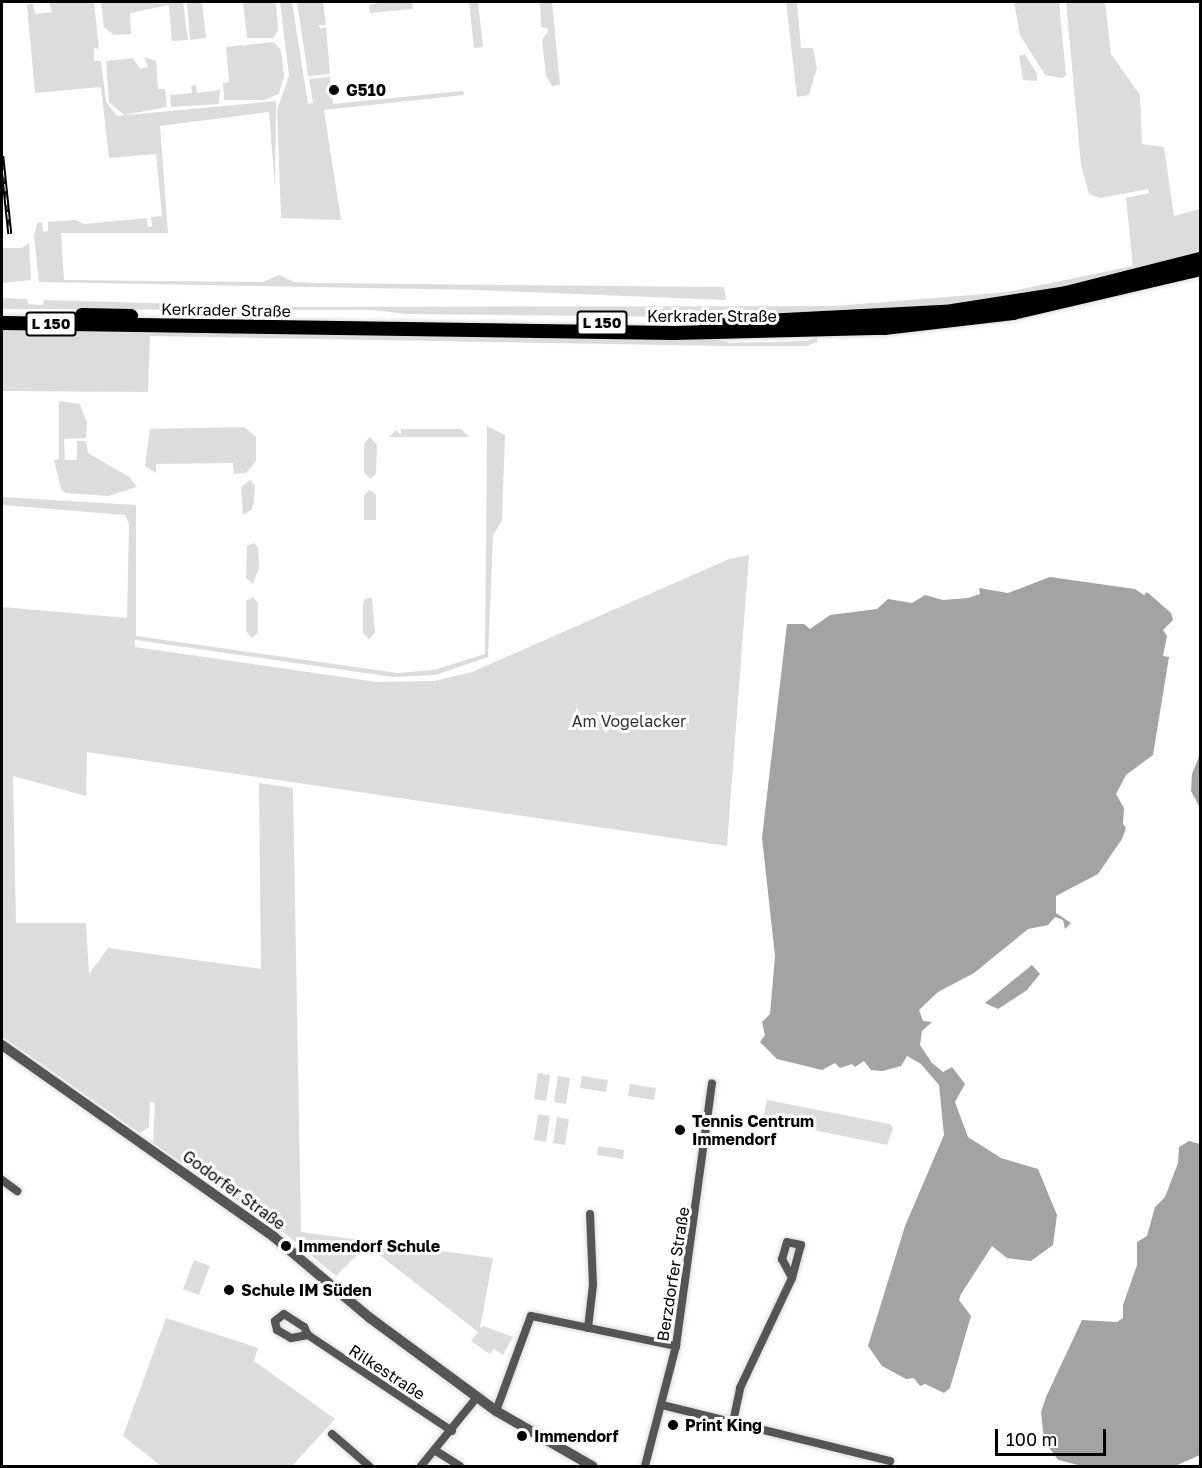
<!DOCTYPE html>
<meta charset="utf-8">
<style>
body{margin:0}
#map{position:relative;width:1202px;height:1468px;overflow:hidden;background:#fff;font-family:"Golos Text",sans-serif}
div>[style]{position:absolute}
.green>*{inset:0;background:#dcdcdc}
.water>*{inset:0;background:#a3a3a3}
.roads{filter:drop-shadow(0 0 2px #dbdbdb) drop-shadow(0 0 2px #dbdbdb)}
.minor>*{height:8px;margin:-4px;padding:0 4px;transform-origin:4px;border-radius:4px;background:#555}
.tertiary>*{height:10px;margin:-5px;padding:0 5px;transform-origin:5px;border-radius:5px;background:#555}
.trunk>*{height:14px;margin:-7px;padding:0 7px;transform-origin:7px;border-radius:7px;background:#000}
.rail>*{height:4.5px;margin-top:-2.25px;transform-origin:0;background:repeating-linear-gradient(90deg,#fff 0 7px,#000 0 14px);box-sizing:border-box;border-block:2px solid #000}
.dots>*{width:16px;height:16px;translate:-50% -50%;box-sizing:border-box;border:3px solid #fff;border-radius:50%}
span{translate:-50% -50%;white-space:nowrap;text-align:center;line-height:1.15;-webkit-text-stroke:6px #fff;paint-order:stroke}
.shield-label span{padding:2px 4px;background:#fff;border:2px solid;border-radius:4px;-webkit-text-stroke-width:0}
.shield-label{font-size:15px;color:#000;font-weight:700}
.poi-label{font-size:16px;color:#000;font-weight:700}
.left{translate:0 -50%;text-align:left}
.street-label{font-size:16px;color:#000}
.park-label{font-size:16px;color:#333}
.frame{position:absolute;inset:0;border:3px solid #000;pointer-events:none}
.scale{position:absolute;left:995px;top:1429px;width:111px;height:27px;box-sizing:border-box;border:3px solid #000;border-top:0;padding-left:8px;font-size:18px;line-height:21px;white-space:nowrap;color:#000;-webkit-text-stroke:4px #fff;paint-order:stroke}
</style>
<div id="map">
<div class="green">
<i style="clip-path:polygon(49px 2px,94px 2px,99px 49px,94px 48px,94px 61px,101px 61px,106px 102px,117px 116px,276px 101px,275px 188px,269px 112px,160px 126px,168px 233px,61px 233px,64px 280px,263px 282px,279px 275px,294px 282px,317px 283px,724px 287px,726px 300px,479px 290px,39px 282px,34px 236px,37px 223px,42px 222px,43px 232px,48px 231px,48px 222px,75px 220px,85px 224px,147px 218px,148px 227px,152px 226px,151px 217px,162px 216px,156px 154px,109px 158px,101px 87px,35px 93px,27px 5px,33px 3px,35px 14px,52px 12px)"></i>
<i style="clip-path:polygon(101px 2px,183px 2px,188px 40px,172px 41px,169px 5px,130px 13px,131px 34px,114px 35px,104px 27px)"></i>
<i style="clip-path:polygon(187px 2px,202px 2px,206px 38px,190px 40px)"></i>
<i style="clip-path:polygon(243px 2px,276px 2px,278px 30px,273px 38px,247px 38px)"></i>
<i style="clip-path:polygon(280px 2px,292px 2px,308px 104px,313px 103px,309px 79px,330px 77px,333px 104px,463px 91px,464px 95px,324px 110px,341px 220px,281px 218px,277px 110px,289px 76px)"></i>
<i style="clip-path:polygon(297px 2px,323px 2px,326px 25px,319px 25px,320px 29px,326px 27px,330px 74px,308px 76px)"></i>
<i style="clip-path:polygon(382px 2px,412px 2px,413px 9px,370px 13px,369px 5px)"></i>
<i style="clip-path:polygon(469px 2px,478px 2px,483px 47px,474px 48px)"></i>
<i style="clip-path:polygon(540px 2px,552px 2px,560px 85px,552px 86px,546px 76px,542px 40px,549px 29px,541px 27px)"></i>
<i style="clip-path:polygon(786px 2px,797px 2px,801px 48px,813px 48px,817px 68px,809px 95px,797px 97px)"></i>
<i style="clip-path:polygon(1014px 2px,1059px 2px,1066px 75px,1062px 78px,1045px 75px,1020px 35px)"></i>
<i style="clip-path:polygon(1066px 2px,1105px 2px,1111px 54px,1140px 95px,1142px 144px,1164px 147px,1174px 216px,1200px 209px,1200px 250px,1163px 264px,1039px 293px,903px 311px,689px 317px,406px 314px,373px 310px,2px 309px,2px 298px,27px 299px,28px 304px,43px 305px,44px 300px,296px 307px,836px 306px,1008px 292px,1133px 266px,1126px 198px,1149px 193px,1148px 189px,1100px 198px,1089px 194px,1081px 165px)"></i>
<i style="clip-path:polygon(274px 42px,281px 50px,284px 76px,279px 94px,264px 100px,224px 100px,223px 83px,229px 82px,226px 47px,243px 45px,245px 48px,245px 45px)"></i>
<i style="clip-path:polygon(1025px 54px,1037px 74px,1037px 81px,1023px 80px,1019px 56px)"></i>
<i style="clip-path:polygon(144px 57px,156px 61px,158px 89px,165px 89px,167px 107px,124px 115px,109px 102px,106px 61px,133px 58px,140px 69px,148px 67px)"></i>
<i style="clip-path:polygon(196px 85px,197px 93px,220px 90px,219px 104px,171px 107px,170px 95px,192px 93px,191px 86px)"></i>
<i style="clip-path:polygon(29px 243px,31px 280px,2px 283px,2px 248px,22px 248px)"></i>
<i style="clip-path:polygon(2px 330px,717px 338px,729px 343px,807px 341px,817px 337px,817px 342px,807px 346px,725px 346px,150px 336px,148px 392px,2px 391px)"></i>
<i style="clip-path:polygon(59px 401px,80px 404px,87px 423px,86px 438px,64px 439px,65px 460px,77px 460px,77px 441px,86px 441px,88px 453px,129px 477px,137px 487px,108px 496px,66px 493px,61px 489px,54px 460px,59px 459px)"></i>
<i style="clip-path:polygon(487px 426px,505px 435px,502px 520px,493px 536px,488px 657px,435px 675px,393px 677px,135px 640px,135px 647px,377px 682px,434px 681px,472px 672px,729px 559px,749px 555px,727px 846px,87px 752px,86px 796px,13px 776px,16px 923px,86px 923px,89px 974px,108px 948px,261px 969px,259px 783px,293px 788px,301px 1232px,493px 1258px,480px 1328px,483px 1326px,513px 1337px,503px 1355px,494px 1349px,490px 1354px,471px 1341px,478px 1332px,367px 1245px,336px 1276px,281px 1230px,153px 1143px,155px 1103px,150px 1102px,149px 1127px,140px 1133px,2px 1036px,2px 607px,127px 618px,129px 524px,125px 515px,2px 505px,2px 497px,136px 505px,136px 636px,398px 673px,434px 670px,485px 654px)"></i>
<i style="clip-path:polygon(244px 427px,256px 437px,256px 461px,246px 473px,234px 474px,233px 463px,156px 464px,156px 473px,145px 466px,150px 429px)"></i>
<i style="clip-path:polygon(401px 429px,461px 429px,469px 437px,389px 437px,396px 430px,401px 435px)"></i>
<i style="clip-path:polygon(370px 437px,377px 445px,376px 474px,370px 479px,364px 472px,364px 444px)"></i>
<i style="clip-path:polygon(250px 480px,255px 485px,254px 501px,252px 509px,243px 515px,241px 487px)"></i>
<i style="clip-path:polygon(370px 490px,376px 495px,376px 520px,364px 520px,364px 495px)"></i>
<i style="clip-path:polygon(254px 543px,258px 547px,259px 568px,253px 584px,246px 578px,247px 546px)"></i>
<i style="clip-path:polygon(253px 597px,258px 603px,258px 633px,252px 638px,246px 631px,246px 601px)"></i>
<i style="clip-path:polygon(372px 598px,375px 633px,369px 639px,363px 633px,363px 605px,365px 599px)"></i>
<i style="clip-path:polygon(538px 1073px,550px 1075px,546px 1101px,534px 1099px)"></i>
<i style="clip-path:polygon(558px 1076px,570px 1078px,566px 1104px,554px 1102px)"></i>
<i style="clip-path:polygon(582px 1076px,608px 1080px,606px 1092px,580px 1088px)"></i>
<i style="clip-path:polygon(630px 1084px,656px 1088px,654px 1100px,628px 1096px)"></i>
<i style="clip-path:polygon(767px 1100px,890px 1124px,893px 1128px,887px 1145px,763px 1120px)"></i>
<i style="clip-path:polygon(538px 1114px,550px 1116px,546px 1142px,534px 1140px)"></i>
<i style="clip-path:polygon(557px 1117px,569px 1119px,565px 1145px,553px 1143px)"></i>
<i style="clip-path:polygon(598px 1146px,624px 1150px,623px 1159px,597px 1155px)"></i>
<i style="clip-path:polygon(194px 1260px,210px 1266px,199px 1295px,183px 1289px)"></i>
<i style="clip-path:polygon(166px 1318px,258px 1348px,254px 1361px,335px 1419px,292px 1466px,161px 1466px,123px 1436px)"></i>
</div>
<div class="water">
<i style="clip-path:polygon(1050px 577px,1135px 589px,1144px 595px,1147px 592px,1171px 613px,1173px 620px,1163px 630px,1167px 636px,1163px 656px,1169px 657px,1153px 755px,1126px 775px,1116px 794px,1124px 808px,1123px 824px,1126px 828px,1122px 839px,1098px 874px,1056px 896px,1056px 913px,1071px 923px,1065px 929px,1063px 920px,1055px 917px,1048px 925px,1028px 929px,974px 973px,938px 992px,919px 1010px,923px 1021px,932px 1022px,922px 1031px,920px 1045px,932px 1063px,943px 1072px,952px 1067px,965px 1084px,955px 1102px,968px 1137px,1001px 1158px,1038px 1169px,1057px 1215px,1053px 1245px,1031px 1261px,1007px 1258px,992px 1246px,961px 1294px,959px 1300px,971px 1316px,950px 1388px,944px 1393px,925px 1384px,920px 1386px,914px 1378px,906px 1379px,882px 1366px,868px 1346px,905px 1226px,944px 1135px,939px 1085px,921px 1064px,907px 1056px,901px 1066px,883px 1071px,871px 1070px,864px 1061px,855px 1067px,852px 1064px,840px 1068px,835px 1063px,822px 1070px,777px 1059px,760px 1042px,765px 1035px,762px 1022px,770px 1014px,775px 956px,762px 838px,787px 624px,804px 624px,810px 629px,830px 615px,877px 609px,888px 599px,912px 603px,925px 595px,943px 600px,968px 598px,980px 594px,979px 588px,1008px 593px)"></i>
<i style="clip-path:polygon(1200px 754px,1200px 808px,1191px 791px,1192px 774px)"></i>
<i style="clip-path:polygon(1032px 965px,1040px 974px,1027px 990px,998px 1009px,985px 1003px)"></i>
<i style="clip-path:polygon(1189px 1141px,1200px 1144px,1200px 1455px,1175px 1466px,1082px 1466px,1058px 1460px,1044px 1440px,1041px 1412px,1046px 1397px,1082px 1320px,1117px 1322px,1123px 1318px,1123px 1305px,1137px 1265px,1137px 1242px,1147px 1236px,1155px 1207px,1165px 1197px,1178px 1163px,1179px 1147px)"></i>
</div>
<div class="roads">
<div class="minor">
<i style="left:2px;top:1180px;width:19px;rotate:36deg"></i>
<i style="left:588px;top:1328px;width:43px;rotate:-83.4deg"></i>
<i style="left:593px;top:1285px;width:71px;rotate:-92.4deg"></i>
<i style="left:308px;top:1335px;width:17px;rotate:170deg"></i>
<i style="left:291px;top:1338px;width:16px;rotate:-150deg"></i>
<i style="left:277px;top:1330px;width:9px;rotate:-103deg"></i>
<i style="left:275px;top:1321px;width:11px;rotate:-38deg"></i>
<i style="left:284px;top:1314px;width:24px;rotate:33deg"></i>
<i style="left:304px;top:1327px;width:9px;rotate:63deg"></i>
<i style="left:308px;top:1335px;width:173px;rotate:33.7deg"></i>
<i style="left:662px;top:1405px;width:235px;rotate:13.8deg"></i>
<i style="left:496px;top:1411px;width:101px;rotate:-69.8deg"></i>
<i style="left:531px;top:1316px;width:148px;rotate:11.7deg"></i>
<i style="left:733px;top:1422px;width:35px;rotate:-78deg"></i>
<i style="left:740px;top:1388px;width:122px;rotate:-64.7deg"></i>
<i style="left:792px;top:1278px;width:34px;rotate:-75deg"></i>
<i style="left:801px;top:1245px;width:14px;rotate:-168deg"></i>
<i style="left:787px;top:1242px;width:18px;rotate:106deg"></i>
<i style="left:782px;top:1259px;width:21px;rotate:62deg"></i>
<i style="left:332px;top:1434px;width:49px;rotate:40.9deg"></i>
<i style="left:436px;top:1451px;width:28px;rotate:32deg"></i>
<i style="left:421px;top:1466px;width:89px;rotate:-50.9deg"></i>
<i style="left:645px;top:1466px;width:124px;rotate:-75.5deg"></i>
<i style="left:676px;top:1346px;width:265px;rotate:-82.2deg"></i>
</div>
<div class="tertiary">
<i style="left:2px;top:1045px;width:333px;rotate:35.2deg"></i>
<i style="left:274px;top:1237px;width:126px;rotate:40.2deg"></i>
<i style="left:370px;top:1318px;width:157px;rotate:36.4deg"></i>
<i style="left:496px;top:1411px;width:111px;rotate:29.8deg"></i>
</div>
<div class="trunk">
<i style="left:82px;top:315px;width:49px;rotate:1.2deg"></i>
<i style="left:2px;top:323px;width:672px;rotate:0.85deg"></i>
<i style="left:674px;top:333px;width:210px;rotate:-1.4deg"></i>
<i style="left:884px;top:328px;width:130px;rotate:-6.6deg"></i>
<i style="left:1013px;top:313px;width:192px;rotate:-13.2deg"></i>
<i style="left:706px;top:324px;width:240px;rotate:-2.9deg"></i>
<i style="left:946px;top:312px;width:121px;rotate:-9deg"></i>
<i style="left:1066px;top:293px;width:138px;rotate:-14.2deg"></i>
</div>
</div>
<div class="rail">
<i style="left:2px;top:156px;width:78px;rotate:84.1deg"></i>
</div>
<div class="dots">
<i style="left:334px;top:90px;background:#000"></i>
<i style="left:680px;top:1130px;background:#000"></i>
<i style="left:286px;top:1246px;background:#000"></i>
<i style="left:229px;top:1290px;background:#000"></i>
<i style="left:673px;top:1425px;background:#000"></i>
<i style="left:522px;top:1436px;background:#000"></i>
</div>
<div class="shield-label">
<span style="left:602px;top:323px">L 150</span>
<span style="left:51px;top:324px">L 150</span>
</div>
<div class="poi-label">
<span class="left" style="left:346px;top:90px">G510</span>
<span class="left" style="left:692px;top:1130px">Tennis Centrum<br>Immendorf</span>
<span class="left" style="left:298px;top:1246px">Immendorf Schule</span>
<span class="left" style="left:241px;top:1290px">Schule IM Süden</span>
<span class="left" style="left:685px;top:1425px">Print King</span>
<span class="left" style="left:534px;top:1436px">Immendorf</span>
</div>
<div class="street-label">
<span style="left:226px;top:310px;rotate:1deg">Kerkrader Straße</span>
<span style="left:712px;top:316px">Kerkrader Straße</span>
<span style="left:234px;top:1190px;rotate:36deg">Godorfer Straße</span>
<span style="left:673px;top:1274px;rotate:-81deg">Berzdorfer Straße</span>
<span style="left:387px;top:1372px;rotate:33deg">Rilkestraße</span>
</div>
<div class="park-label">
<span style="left:629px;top:721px">Am Vogelacker</span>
</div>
<div class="frame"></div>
<div class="scale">100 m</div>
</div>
